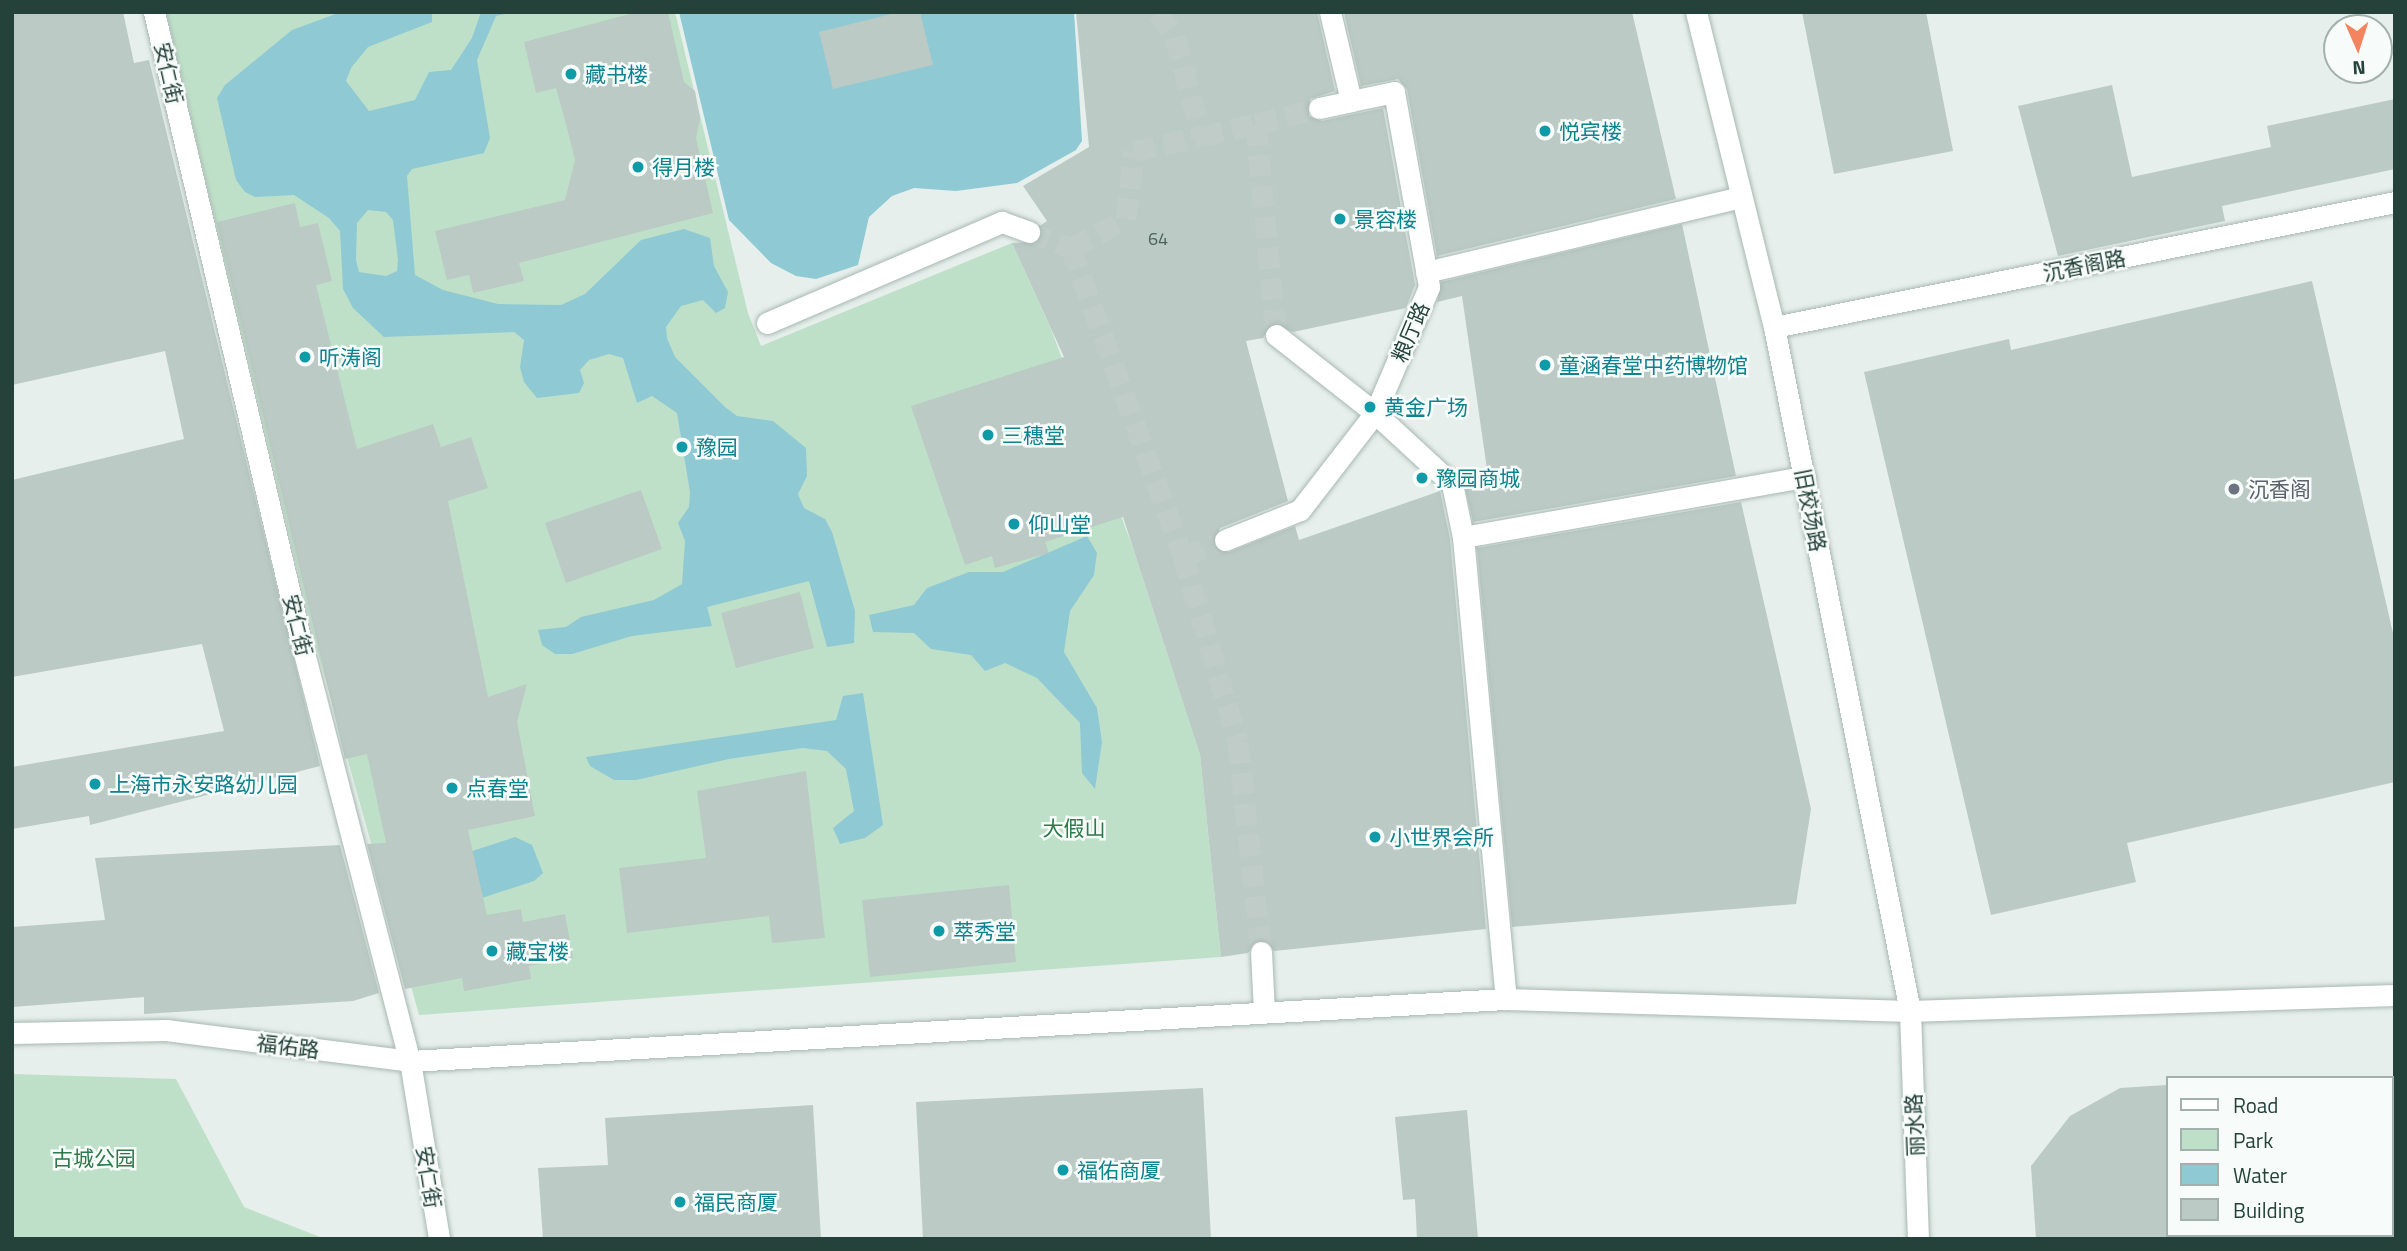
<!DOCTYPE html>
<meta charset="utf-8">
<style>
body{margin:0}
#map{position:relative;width:2407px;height:1251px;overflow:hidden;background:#e6efeb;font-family:"Titillium Web","Noto Sans SC",sans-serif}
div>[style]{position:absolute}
.green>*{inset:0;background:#bfe0c8}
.water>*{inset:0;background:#8ec9d4}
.building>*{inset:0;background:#bbcac4}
.minor-tunnel>*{height:21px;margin-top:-10.5px;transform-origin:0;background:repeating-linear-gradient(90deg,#bfccc8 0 21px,transparent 0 31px)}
.roads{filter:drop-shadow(0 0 2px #a8b8b2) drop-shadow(0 0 2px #a8b8b2)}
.minor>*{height:21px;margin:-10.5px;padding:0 10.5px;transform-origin:10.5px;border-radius:10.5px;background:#fff}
.dots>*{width:19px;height:19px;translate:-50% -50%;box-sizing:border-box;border:4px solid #f7fbf9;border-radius:50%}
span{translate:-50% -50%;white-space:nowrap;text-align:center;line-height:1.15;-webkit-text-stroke:5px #f7fbf9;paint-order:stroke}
.number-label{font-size:18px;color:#4a645c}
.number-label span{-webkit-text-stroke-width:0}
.street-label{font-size:21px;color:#24423a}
.culture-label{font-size:21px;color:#0d838f}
.left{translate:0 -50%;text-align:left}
.worship-label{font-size:21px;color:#5b616d}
.park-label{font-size:21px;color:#2d7a4b}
.frame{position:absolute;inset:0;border:14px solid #24423a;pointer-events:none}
.legend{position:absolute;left:2166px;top:1076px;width:228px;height:161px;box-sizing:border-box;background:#f7fbf9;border:2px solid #a3b1ad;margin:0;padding:9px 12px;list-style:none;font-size:21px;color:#24423a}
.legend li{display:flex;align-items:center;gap:14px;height:35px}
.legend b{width:35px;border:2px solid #a3b1ad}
.north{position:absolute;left:2323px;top:14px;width:70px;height:70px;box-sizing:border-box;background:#f7fbf9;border:2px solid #a3b1ad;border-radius:50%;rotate:177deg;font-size:19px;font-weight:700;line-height:28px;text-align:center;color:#24423a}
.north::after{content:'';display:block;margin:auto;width:24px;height:32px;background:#f4845f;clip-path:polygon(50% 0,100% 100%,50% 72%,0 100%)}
</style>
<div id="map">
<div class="green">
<i style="clip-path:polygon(166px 12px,675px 12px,748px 313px,761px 346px,1012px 243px,1051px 329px,1133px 548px,1200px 755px,1221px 957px,419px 1015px,313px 635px)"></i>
<i style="clip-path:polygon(12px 1074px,176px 1079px,244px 1207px,325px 1239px,12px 1239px)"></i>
</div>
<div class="water">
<i style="clip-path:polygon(evenodd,341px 12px,432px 12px,432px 22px,368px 47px,351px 68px,346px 81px,369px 111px,415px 100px,429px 72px,451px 70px,472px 38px,481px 12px,513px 12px,496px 16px,477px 60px,490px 138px,484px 153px,412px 169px,407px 176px,415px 275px,443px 290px,498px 304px,561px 305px,585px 294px,641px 240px,684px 229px,710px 238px,714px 266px,728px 292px,725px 308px,716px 313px,703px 300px,681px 306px,666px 327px,667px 338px,675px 357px,725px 407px,737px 416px,773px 421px,806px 448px,807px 476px,798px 494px,804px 508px,825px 519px,832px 532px,855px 611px,854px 643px,827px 647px,809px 581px,707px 607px,712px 626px,632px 636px,572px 654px,555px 654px,542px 645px,538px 630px,566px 627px,581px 617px,654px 600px,682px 584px,685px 541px,678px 523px,689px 507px,690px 492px,677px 413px,652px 396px,637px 403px,623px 358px,609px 354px,589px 360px,580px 370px,584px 383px,579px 393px,537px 398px,524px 382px,520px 367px,524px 340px,514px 332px,384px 337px,353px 308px,343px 289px,340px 231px,329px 218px,294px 195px,255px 197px,245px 192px,236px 180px,217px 98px,225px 85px,292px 30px,341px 12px,368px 210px,386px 212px,393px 220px,398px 260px,397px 271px,386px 276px,359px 272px,356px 260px,357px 223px,368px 210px)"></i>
<i style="clip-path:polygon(679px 12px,1074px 12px,1082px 141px,1076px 150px,1017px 183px,956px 191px,914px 188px,892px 196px,869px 217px,858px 265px,816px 279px,796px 276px,771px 263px,729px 220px)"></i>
<i style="clip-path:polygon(1087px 536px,1097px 553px,1094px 575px,1070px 611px,1064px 652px,1097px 708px,1102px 742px,1095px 789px,1082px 773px,1080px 723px,1037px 678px,1005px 663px,985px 671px,971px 655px,931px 649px,914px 633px,873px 632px,869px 615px,914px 605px,927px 588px,969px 572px,1003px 572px)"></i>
<i style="clip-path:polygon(863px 693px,883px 825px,865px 838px,840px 844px,833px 828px,854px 811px,846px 769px,827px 751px,803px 748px,729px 759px,636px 780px,614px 780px,590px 766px,586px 757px,836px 720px,843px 696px)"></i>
<i style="clip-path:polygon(515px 837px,532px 845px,543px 873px,534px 881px,482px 898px,451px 858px)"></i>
</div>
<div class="building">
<i style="clip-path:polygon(12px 12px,123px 12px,134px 63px,149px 60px,320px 766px,90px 825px,89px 816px,12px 829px,12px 767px,224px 731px,202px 644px,12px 677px,12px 480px,184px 439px,165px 351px,12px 385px)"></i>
<i style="clip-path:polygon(637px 12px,668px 12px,684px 82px,695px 91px,700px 119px,696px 138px,713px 213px,519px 263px,524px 281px,473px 293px,469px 275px,447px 280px,435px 231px,565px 200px,575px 160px,566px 124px,556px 88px,536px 93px,524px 42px)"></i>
<i style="clip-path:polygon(899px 12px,920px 12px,933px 65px,833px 89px,819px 32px)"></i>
<i style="clip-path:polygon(1076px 12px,1317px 12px,1335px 91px,1310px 99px,1309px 116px,1322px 121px,1383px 108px,1415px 285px,1406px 308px,1293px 332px,1272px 323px,1263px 338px,1246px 341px,1288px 501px,1220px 528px,1213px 544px,1229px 552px,1295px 526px,1299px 540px,1440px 491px,1450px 539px,1486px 929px,1274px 951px,1260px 939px,1248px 953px,1221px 957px,1200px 755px,1123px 517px,1045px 542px,1049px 553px,995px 568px,992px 556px,965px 565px,911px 406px,1064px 357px,1012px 243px,1037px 242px,1040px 226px,1047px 221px,1023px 186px,1089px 147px)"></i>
<i style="clip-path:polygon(1344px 12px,1632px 12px,1676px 199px,1437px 256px,1407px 89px,1398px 79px,1361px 86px)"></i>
<i style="clip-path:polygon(1802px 12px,1926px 12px,1953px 151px,1834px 174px)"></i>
<i style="clip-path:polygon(2112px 85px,2132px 177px,2271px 147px,2267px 126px,2395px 99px,2395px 169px,2222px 206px,2225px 221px,2058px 256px,2018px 106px)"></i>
<i style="clip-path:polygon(295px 203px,300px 227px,318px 223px,332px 281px,316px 285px,357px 449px,433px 424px,441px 447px,471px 437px,488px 488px,448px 501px,488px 697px,527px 684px,517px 722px,535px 816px,468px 830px,487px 915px,521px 909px,523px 922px,565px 914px,573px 958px,529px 966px,531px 979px,464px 991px,462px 978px,405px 989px,367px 844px,386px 843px,367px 754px,345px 759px,217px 222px)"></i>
<i style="clip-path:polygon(1682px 224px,1736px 476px,1473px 522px,1463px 478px,1487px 469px,1462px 296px,1437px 302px,1441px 282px)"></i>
<i style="clip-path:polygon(2312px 281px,2395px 642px,2395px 782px,2127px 843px,2136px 882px,1991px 915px,1864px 372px,2009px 339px,2011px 350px)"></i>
<i style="clip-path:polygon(641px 490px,662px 549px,566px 583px,545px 523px)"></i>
<i style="clip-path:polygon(1741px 502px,1811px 809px,1796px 904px,1512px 927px,1477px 548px)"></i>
<i style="clip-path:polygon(800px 592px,814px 648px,736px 668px,721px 613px)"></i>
<i style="clip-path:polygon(806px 771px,825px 938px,772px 943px,769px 916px,627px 933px,619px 868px,706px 858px,697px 791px)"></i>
<i style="clip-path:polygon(340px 845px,379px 993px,353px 1001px,144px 1014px,144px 997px,12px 1007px,12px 927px,105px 920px,95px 858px)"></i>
<i style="clip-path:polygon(1009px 885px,1016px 962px,870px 977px,862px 900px)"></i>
<i style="clip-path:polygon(2167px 1085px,2167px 1239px,2036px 1239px,2031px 1166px,2070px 1116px,2120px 1088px)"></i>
<i style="clip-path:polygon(1203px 1088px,1211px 1239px,923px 1239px,916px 1102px)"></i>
<i style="clip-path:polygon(813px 1105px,821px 1239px,543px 1239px,538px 1168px,608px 1165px,605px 1118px)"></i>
<i style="clip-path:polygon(1467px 1110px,1478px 1239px,1417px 1239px,1415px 1199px,1403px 1200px,1395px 1117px)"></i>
</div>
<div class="minor-tunnel">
<i style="left:1158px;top:12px;width:30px;rotate:56deg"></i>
<i style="left:1175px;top:37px;width:103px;rotate:74.7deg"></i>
<i style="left:1202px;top:136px;width:55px;rotate:-12.5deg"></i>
<i style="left:1256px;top:124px;width:212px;rotate:84.6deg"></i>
<i style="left:1256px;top:124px;width:65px;rotate:-14.3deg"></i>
<i style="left:1029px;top:232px;width:45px;rotate:20.9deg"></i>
<i style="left:1071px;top:248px;width:62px;rotate:-27.8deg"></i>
<i style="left:1126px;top:219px;width:68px;rotate:-83.3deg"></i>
<i style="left:1134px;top:151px;width:70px;rotate:-12.4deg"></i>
<i style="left:1071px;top:248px;width:328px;rotate:70deg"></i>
<i style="left:1183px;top:556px;width:194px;rotate:73.5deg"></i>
<i style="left:1238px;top:742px;width:211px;rotate:83.7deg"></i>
<i style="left:1183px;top:556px;width:45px;rotate:-20.9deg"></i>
</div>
<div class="roads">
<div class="minor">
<i style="left:154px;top:12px;width:646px;rotate:76.85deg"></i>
<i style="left:301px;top:641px;width:434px;rotate:75.5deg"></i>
<i style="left:410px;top:1061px;width:180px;rotate:80.7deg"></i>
<i style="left:1330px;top:12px;width:91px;rotate:76.7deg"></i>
<i style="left:1351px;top:101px;width:44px;rotate:-11.8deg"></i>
<i style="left:1394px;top:92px;width:198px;rotate:79.8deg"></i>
<i style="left:1429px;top:287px;width:137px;rotate:113.2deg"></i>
<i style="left:1375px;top:413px;width:105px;rotate:42.7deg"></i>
<i style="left:1452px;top:484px;width:54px;rotate:78.3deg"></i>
<i style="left:1463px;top:537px;width:464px;rotate:84.7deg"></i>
<i style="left:1696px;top:12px;width:325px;rotate:76.1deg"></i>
<i style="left:1774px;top:327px;width:697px;rotate:78.75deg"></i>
<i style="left:1910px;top:1011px;width:228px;rotate:88deg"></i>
<i style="left:1319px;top:108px;width:33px;rotate:-12deg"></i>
<i style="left:1426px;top:272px;width:324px;rotate:-13.4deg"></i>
<i style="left:767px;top:323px;width:256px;rotate:-23.3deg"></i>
<i style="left:1002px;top:222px;width:29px;rotate:20deg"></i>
<i style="left:1774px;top:327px;width:633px;rotate:-11.38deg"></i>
<i style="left:1463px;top:537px;width:347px;rotate:-10deg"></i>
<i style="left:1225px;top:540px;width:81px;rotate:-21.8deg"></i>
<i style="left:1300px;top:510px;width:123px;rotate:-52.3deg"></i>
<i style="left:1375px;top:413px;width:126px;rotate:-141.8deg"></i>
<i style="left:1261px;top:952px;width:60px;rotate:87.1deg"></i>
<i style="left:12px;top:1033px;width:154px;rotate:-1.1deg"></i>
<i style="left:166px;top:1030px;width:246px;rotate:7.2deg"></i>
<i style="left:410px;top:1061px;width:1098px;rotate:-3.24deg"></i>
<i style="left:1506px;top:999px;width:404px;rotate:1.7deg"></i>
<i style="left:1910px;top:1011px;width:485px;rotate:-1.9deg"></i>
</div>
</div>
<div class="dots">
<i style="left:571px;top:74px;background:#0f9aa8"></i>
<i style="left:1545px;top:131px;background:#0f9aa8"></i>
<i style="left:638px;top:167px;background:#0f9aa8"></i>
<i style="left:1340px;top:219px;background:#0f9aa8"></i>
<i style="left:305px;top:357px;background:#0f9aa8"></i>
<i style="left:1545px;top:365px;background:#0f9aa8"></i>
<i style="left:1370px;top:407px;background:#0f9aa8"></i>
<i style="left:988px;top:435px;background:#0f9aa8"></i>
<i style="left:682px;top:447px;background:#0f9aa8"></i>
<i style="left:1422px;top:478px;background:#0f9aa8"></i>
<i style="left:2234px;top:489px;background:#6b7280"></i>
<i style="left:1014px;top:524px;background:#0f9aa8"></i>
<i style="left:95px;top:784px;background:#0f9aa8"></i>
<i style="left:452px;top:788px;background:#0f9aa8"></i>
<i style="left:1375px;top:837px;background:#0f9aa8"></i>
<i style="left:939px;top:931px;background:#0f9aa8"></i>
<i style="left:492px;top:951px;background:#0f9aa8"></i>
<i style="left:1063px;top:1170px;background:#0f9aa8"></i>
<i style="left:680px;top:1202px;background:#0f9aa8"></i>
</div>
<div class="number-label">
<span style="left:1158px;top:239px">64</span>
</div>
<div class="street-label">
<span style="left:169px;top:73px;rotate:77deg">安仁街</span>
<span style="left:2084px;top:265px;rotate:-11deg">沉香阁路</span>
<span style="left:1410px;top:332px;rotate:-67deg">粮厅路</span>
<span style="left:1811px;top:510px;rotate:79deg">旧校场路</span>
<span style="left:298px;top:625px;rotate:76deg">安仁街</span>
<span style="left:288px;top:1046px;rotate:7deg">福佑路</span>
<span style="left:1914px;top:1125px;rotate:-92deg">丽水路</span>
<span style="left:429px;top:1177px;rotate:81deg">安仁街</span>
</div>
<div class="culture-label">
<span class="left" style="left:585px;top:74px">藏书楼</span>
<span class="left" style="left:1559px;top:131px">悦宾楼</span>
<span class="left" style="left:652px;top:167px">得月楼</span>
<span class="left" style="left:1354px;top:219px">景容楼</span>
<span class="left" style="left:319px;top:357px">听涛阁</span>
<span class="left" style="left:1559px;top:365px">童涵春堂中药博物馆</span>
<span class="left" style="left:1384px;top:407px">黄金广场</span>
<span class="left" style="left:1002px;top:435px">三穗堂</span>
<span class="left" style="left:696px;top:447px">豫园</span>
<span class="left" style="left:1436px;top:478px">豫园商城</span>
<span class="left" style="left:1028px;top:524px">仰山堂</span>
<span class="left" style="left:109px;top:784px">上海市永安路幼儿园</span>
<span class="left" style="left:466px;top:788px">点春堂</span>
<span class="left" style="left:1389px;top:837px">小世界会所</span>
<span class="left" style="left:953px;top:931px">萃秀堂</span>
<span class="left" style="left:506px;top:951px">藏宝楼</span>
<span class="left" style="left:1077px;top:1170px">福佑商厦</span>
<span class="left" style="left:694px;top:1202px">福民商厦</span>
</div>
<div class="worship-label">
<span class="left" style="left:2248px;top:489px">沉香阁</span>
</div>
<div class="park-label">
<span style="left:1074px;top:828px">大假山</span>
<span style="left:94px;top:1158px">古城公园</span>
</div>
<div class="frame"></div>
<ul class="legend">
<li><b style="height:9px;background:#fff"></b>Road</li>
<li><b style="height:19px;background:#bfe0c8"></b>Park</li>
<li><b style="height:19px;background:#8ec9d4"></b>Water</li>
<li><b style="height:19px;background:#bbcac4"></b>Building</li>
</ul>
<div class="north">N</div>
</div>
